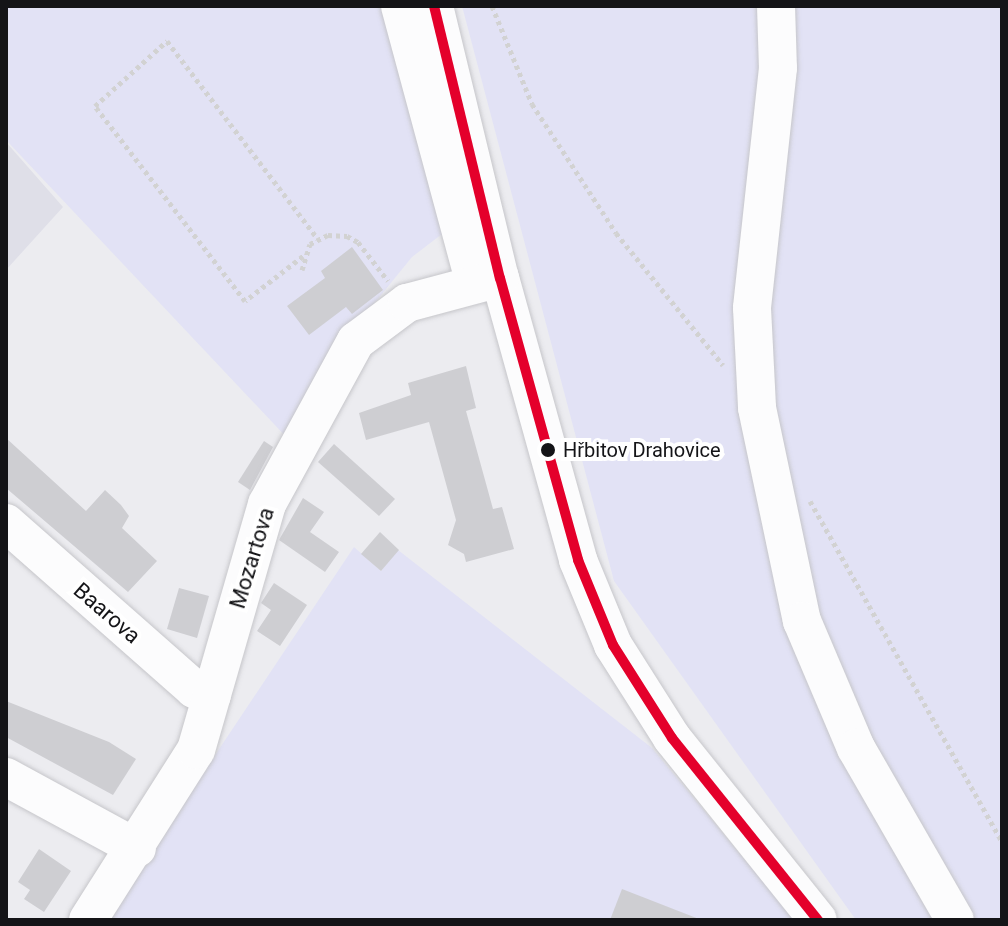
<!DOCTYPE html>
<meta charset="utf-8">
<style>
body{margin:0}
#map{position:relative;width:1008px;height:926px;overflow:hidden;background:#ececf0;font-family:Roboto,sans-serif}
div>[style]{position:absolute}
.built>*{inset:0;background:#dfdfe8}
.green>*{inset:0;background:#e2e2f5}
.building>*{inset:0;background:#ceced2}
.path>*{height:5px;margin-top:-2.5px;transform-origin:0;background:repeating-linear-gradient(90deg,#d2d2d2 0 4px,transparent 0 8px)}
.roads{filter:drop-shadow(0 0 2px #c6c6ca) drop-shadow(0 0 2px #c6c6ca)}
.minor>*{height:38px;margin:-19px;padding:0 19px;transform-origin:19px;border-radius:19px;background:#fcfcfd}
.bus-1>*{height:10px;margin:-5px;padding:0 5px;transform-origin:5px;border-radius:5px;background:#e4002b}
.dots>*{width:22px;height:22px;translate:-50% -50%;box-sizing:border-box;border:4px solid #fff;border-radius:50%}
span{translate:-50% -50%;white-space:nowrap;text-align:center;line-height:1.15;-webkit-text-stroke:8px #fff;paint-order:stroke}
.bus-label{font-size:20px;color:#141417}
.left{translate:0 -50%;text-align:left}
.street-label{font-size:22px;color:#141417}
.frame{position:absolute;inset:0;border:8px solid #141417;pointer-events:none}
</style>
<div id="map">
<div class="built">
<i style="clip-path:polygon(6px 142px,63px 207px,6px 270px)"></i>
</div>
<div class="green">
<i style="clip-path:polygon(6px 6px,421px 6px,446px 231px,412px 257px,342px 343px,290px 441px,6px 140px)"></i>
<i style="clip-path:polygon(462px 6px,1002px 6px,1002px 920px,856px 920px,614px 581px)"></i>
<i style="clip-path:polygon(354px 547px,381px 571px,398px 550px,652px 748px,795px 920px,105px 920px)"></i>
</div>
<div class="building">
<i style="clip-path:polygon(352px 247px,383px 290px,352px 314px,346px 307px,309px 335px,287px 306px,325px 278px,321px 271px)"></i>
<i style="clip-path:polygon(466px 366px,476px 408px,466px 411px,493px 509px,502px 507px,514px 549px,466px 562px,464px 554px,448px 545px,456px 520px,429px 422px,366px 440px,359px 413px,411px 395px,408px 383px)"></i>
<i style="clip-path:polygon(6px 438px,86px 511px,105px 490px,121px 505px,129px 516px,122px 528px,157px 561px,128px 592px,6px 488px)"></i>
<i style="clip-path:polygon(264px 441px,273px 447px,250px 490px,238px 482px)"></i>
<i style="clip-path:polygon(334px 444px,395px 499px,379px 516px,318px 462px)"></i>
<i style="clip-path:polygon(303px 498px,324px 512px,310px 532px,339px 552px,325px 572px,279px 540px)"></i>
<i style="clip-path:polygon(380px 532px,399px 550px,381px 571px,361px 554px)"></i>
<i style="clip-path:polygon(274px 583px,307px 605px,280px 646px,257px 631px,271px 610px,261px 603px)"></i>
<i style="clip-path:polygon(179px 588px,209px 596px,197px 638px,167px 629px)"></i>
<i style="clip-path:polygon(6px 701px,109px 742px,136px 759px,113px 795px,6px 737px)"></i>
<i style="clip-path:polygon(39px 849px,71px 871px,44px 912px,24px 899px,30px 890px,18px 882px)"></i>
<i style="clip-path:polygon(622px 889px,699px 919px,698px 920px,610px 920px)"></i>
</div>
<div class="path">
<i style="left:492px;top:6px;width:106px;rotate:67.8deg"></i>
<i style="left:532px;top:104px;width:154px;rotate:56.9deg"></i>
<i style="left:616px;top:233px;width:170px;rotate:51deg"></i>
<i style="left:303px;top:256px;width:73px;rotate:142.2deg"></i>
<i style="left:245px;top:301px;width:246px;rotate:-127.6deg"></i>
<i style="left:95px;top:106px;width:97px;rotate:-42.1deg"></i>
<i style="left:167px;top:41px;width:249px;rotate:52.7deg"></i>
<i style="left:302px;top:270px;width:27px;rotate:-73deg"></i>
<i style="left:310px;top:244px;width:20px;rotate:-27deg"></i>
<i style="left:328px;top:235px;width:19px;rotate:3deg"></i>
<i style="left:347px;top:236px;width:13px;rotate:29deg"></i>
<i style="left:358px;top:242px;width:49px;rotate:52.4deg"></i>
<i style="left:810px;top:501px;width:391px;rotate:60.6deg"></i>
</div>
<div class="roads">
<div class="minor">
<i style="left:400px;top:6px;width:288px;rotate:74.9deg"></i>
<i style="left:434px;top:6px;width:280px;rotate:76.4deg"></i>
<i style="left:500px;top:278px;width:293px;rotate:74.5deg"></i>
<i style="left:578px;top:560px;width:92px;rotate:67.6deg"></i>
<i style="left:613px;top:645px;width:110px;rotate:57.6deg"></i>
<i style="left:672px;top:738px;width:233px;rotate:51.3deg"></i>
<i style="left:776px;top:6px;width:62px;rotate:88.2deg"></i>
<i style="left:778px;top:68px;width:241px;rotate:96.2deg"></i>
<i style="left:752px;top:308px;width:100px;rotate:87.1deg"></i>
<i style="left:757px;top:408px;width:218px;rotate:78.1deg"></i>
<i style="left:802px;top:621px;width:138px;rotate:67deg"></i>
<i style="left:856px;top:748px;width:198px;rotate:60.1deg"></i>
<i style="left:6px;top:523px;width:251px;rotate:41.4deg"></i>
<i style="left:194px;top:689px;width:19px;rotate:21deg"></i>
<i style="left:6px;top:777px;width:149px;rotate:28.5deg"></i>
<i style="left:88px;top:920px;width:201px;rotate:-57.6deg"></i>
<i style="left:196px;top:750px;width:256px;rotate:-73.9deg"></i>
<i style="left:267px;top:504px;width:186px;rotate:-61.4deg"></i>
<i style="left:356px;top:341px;width:64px;rotate:-36.7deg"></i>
<i style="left:407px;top:303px;width:96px;rotate:-15deg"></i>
</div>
</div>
<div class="bus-1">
<i style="left:434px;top:6px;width:280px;rotate:76.4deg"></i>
<i style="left:500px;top:278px;width:293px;rotate:74.5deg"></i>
<i style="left:578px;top:560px;width:92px;rotate:67.6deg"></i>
<i style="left:613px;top:645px;width:110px;rotate:57.6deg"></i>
<i style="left:672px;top:738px;width:233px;rotate:51.3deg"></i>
</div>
<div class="dots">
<i style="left:548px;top:450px;background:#141417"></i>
</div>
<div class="bus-label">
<span class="left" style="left:563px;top:450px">Hřbitov Drahovice</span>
</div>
<div class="street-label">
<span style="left:252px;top:558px;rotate:-73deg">Mozartova</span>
<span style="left:107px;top:613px;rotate:41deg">Baarova</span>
</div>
<div class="frame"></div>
</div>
